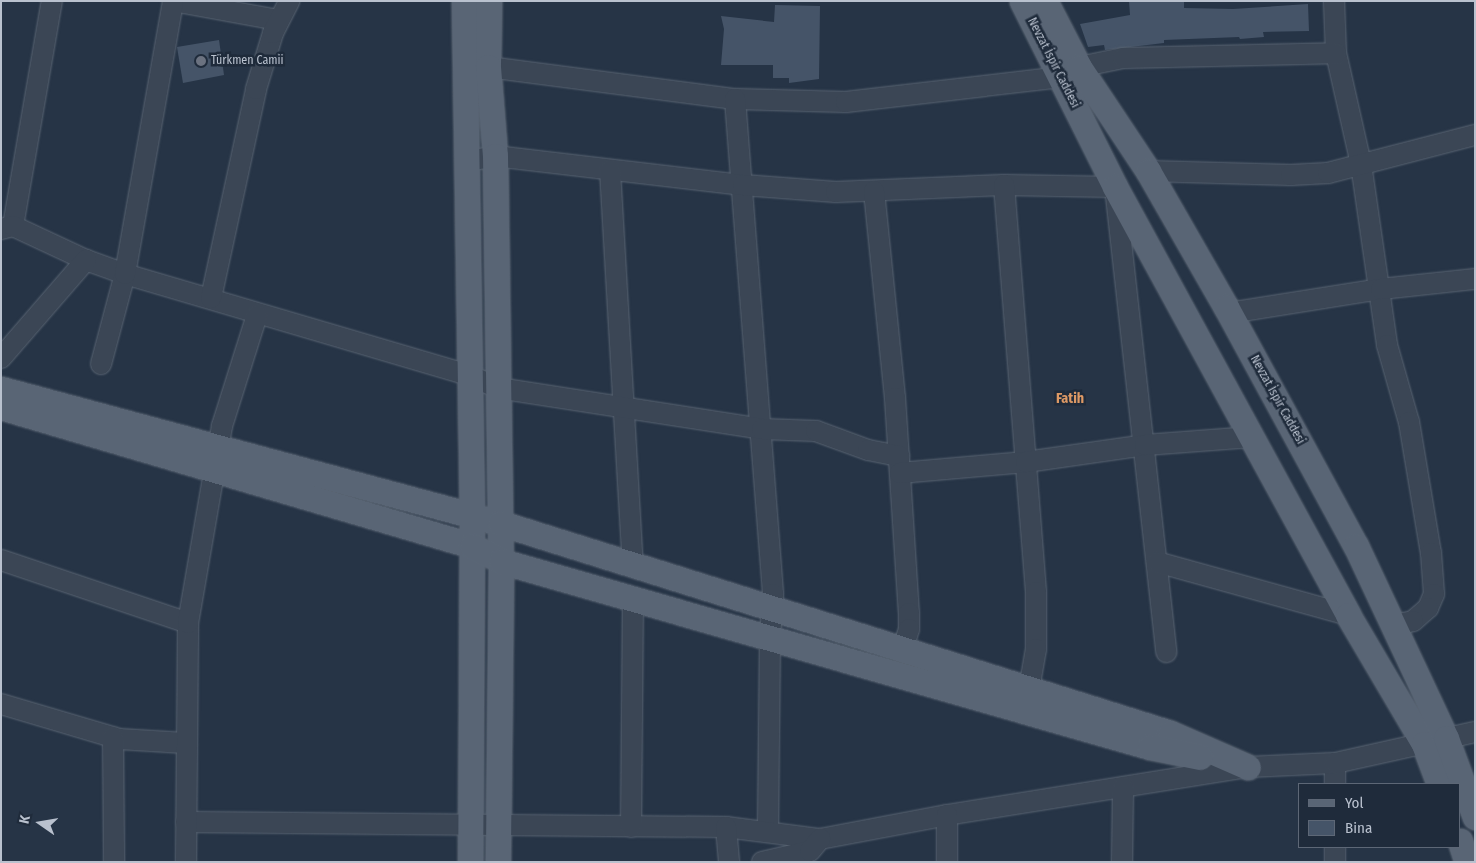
<!DOCTYPE html>
<meta charset="utf-8">
<style>
body{margin:0}
#map{position:relative;width:1476px;height:863px;overflow:hidden;background:#263446;font-family:"Fira Sans Condensed",sans-serif}
div>[style]{position:absolute}
.building>*{inset:0;background:#455468}
.roads{filter:drop-shadow(0 0 1px #596472) drop-shadow(0 0 1px #596472)}
.minor>*{height:20px;margin:-10px;padding:0 10px;transform-origin:10px;border-radius:10px;background:#3b4655}
.major>*{height:25px;margin:-12.5px;padding:0 12.5px;transform-origin:12.5px;border-radius:12.5px;background:#596575}
.dots>*{width:14px;height:14px;translate:-50% -50%;box-sizing:border-box;border:2px solid #1f2b3b;border-radius:50%}
span{translate:-50% -50%;white-space:nowrap;text-align:center;line-height:1.15;-webkit-text-stroke:5px #1f2b3b;paint-order:stroke}
.poi-label{font-size:12px;color:#b9c1ce}
.left{translate:0 -50%;text-align:left}
.street-label{font-size:12px;color:#b9c1ce}
.neighbourhood-label{font-size:14px;color:#dd9965;font-weight:700}
.frame{position:absolute;inset:0;border:2px solid #b9c1ce;pointer-events:none}
.legend{position:absolute;left:1298px;top:783px;width:162px;height:65px;box-sizing:border-box;background:#1f2b3b;border:1px solid #5d6776;margin:0;padding:6px 9px;list-style:none;font-size:15px;color:#b9c1ce}
.legend li{display:flex;align-items:center;gap:10px;height:25px}
.legend b{width:25px;border:1px solid #5d6776}
.north{position:absolute;left:15px;top:798px;width:50px;height:50px;-webkit-text-stroke:4px #1f2b3b;paint-order:stroke;rotate:283deg;font-size:14px;font-weight:700;line-height:20px;text-align:center;color:#b9c1ce}
.north::after{content:'';display:block;margin:auto;width:18px;height:22px;background:#b9c1ce;clip-path:polygon(50% 0,100% 100%,50% 72%,0 100%)}
</style>
<div id="map">
<div class="building">
<i style="clip-path:polygon(1129px 1px,1184px 1px,1184px 8px,1233px 9px,1308px 4px,1309px 31px,1263px 32px,1264px 37px,1240px 39px,1239px 37px,1164px 40px,1164px 43px,1105px 50px,1104px 45px,1088px 47px,1080px 24px,1130px 15px)"></i>
<i style="clip-path:polygon(775px 5px,820px 6px,819px 79px,789px 83px,789px 78px,773px 78px,773px 65px,721px 65px,724px 29px,721px 16px,774px 22px)"></i>
<i style="clip-path:polygon(219px 40px,224px 75px,183px 83px,177px 47px)"></i>
</div>
<div class="roads">
<div class="minor">
<i style="left:173px;top:1px;width:107px;rotate:10.3deg"></i>
<i style="left:1334px;top:1px;width:52px;rotate:87.8deg"></i>
<i style="left:1336px;top:53px;width:114px;rotate:77.3deg"></i>
<i style="left:1361px;top:164px;width:183px;rotate:81.8deg"></i>
<i style="left:1387px;top:345px;width:80px;rotate:74.1deg"></i>
<i style="left:1409px;top:422px;width:133px;rotate:80.5deg"></i>
<i style="left:1431px;top:553px;width:41px;rotate:85.8deg"></i>
<i style="left:1434px;top:594px;width:15px;rotate:113deg"></i>
<i style="left:1428px;top:608px;width:20px;rotate:139deg"></i>
<i style="left:1413px;top:621px;width:18px;rotate:167deg"></i>
<i style="left:488px;top:67px;width:249px;rotate:7.4deg"></i>
<i style="left:735px;top:99px;width:111px;rotate:1.5deg"></i>
<i style="left:846px;top:102px;width:217px;rotate:-6.6deg"></i>
<i style="left:1079px;top:67px;width:45px;rotate:-11.6deg"></i>
<i style="left:1123px;top:58px;width:213px;rotate:-1.3deg"></i>
<i style="left:735px;top:99px;width:496px;rotate:85.6deg"></i>
<i style="left:773px;top:594px;width:44px;rotate:93.9deg"></i>
<i style="left:770px;top:638px;width:193px;rotate:90.6deg"></i>
<i style="left:468px;top:161px;width:27px;rotate:-10deg"></i>
<i style="left:495px;top:156px;width:250px;rotate:6.7deg"></i>
<i style="left:743px;top:185px;width:93px;rotate:4.3deg"></i>
<i style="left:836px;top:192px;width:168px;rotate:-2.4deg"></i>
<i style="left:1004px;top:185px;width:111px;rotate:1deg"></i>
<i style="left:1115px;top:187px;width:468px;rotate:83.7deg"></i>
<i style="left:610px;top:170px;width:395px;rotate:86.7deg"></i>
<i style="left:1148px;top:171px;width:143px;rotate:1.6deg"></i>
<i style="left:1291px;top:175px;width:37px;rotate:-3deg"></i>
<i style="left:1328px;top:173px;width:152px;rotate:-14.5deg"></i>
<i style="left:1004px;top:185px;width:408px;rotate:85.5deg"></i>
<i style="left:1036px;top:592px;width:57px;rotate:90deg"></i>
<i style="left:1036px;top:649px;width:41px;rotate:99.9deg"></i>
<i style="left:874px;top:191px;width:208px;rotate:84.2deg"></i>
<i style="left:895px;top:398px;width:215px;rotate:86.3deg"></i>
<i style="left:909px;top:613px;width:16px;rotate:90deg"></i>
<i style="left:909px;top:629px;width:21px;rotate:107deg"></i>
<i style="left:13px;top:226px;width:228px;rotate:-80.2deg"></i>
<i style="left:1px;top:229px;width:12px;rotate:-14deg"></i>
<i style="left:13px;top:226px;width:81px;rotate:25deg"></i>
<i style="left:86px;top:260px;width:41px;rotate:19.7deg"></i>
<i style="left:125px;top:274px;width:361px;rotate:16.4deg"></i>
<i style="left:471px;top:376px;width:30px;rotate:24deg"></i>
<i style="left:498px;top:388px;width:267px;rotate:8.8deg"></i>
<i style="left:762px;top:429px;width:54px;rotate:2.1deg"></i>
<i style="left:816px;top:431px;width:55px;rotate:20.1deg"></i>
<i style="left:868px;top:450px;width:32px;rotate:11deg"></i>
<i style="left:211px;top:298px;width:214px;rotate:-77.8deg"></i>
<i style="left:256px;top:89px;width:59px;rotate:-73.1deg"></i>
<i style="left:273px;top:33px;width:36px;rotate:-63deg"></i>
<i style="left:1229px;top:313px;width:154px;rotate:-9deg"></i>
<i style="left:1381px;top:289px;width:95px;rotate:-6.1deg"></i>
<i style="left:1px;top:358px;width:130px;rotate:-49.1deg"></i>
<i style="left:101px;top:364px;width:93px;rotate:-75.1deg"></i>
<i style="left:125px;top:274px;width:277px;rotate:-80deg"></i>
<i style="left:900px;top:473px;width:126px;rotate:-5deg"></i>
<i style="left:1026px;top:462px;width:120px;rotate:-8.1deg"></i>
<i style="left:1145px;top:445px;width:107px;rotate:-4.3deg"></i>
<i style="left:1px;top:560px;width:197px;rotate:18.6deg"></i>
<i style="left:1157px;top:562px;width:198px;rotate:15.5deg"></i>
<i style="left:1px;top:704px;width:123px;rotate:16.5deg"></i>
<i style="left:119px;top:739px;width:66px;rotate:3.5deg"></i>
<i style="left:113px;top:737px;width:125px;rotate:89.5deg"></i>
<i style="left:1335px;top:784px;width:21px;rotate:-90deg"></i>
<i style="left:186px;top:822px;width:540px;rotate:0.53deg"></i>
<i style="left:726px;top:827px;width:95px;rotate:7.3deg"></i>
<i style="left:820px;top:839px;width:129px;rotate:-10.7deg"></i>
<i style="left:947px;top:815px;width:305px;rotate:-9.1deg"></i>
<i style="left:1248px;top:767px;width:87px;rotate:-2.6deg"></i>
<i style="left:1335px;top:763px;width:143px;rotate:-12.5deg"></i>
<i style="left:631px;top:827px;width:228px;rotate:-89.5deg"></i>
<i style="left:726px;top:827px;width:35px;rotate:85deg"></i>
<i style="left:186px;top:862px;width:239px;rotate:-89.5deg"></i>
<i style="left:188px;top:623px;width:200px;rotate:-80.2deg"></i>
<i style="left:222px;top:426px;width:116px;rotate:-72.5deg"></i>
<i style="left:762px;top:862px;width:49px;rotate:-12.9deg"></i>
<i style="left:810px;top:851px;width:16px;rotate:-50deg"></i>
<i style="left:947px;top:862px;width:47px;rotate:-90deg"></i>
<i style="left:1122px;top:862px;width:75px;rotate:-89.2deg"></i>
<i style="left:1335px;top:862px;width:15px;rotate:-90deg"></i>
</div>
<div class="major">
<i style="left:464px;top:1px;width:516px;rotate:89.11deg"></i>
<i style="left:472px;top:517px;width:345px;rotate:90.3deg"></i>
<i style="left:489px;top:1px;width:66px;rotate:90.9deg"></i>
<i style="left:488px;top:67px;width:89px;rotate:85.5deg"></i>
<i style="left:495px;top:156px;width:405px;rotate:89.2deg"></i>
<i style="left:501px;top:561px;width:301px;rotate:90.6deg"></i>
<i style="left:1022px;top:1px;width:208px;rotate:63.4deg"></i>
<i style="left:1115px;top:187px;width:487px;rotate:61.4deg"></i>
<i style="left:1348px;top:615px;width:150px;rotate:59.5deg"></i>
<i style="left:1424px;top:744px;width:43px;rotate:69.4deg"></i>
<i style="left:1045px;top:1px;width:74px;rotate:62.7deg"></i>
<i style="left:1079px;top:67px;width:125px;rotate:56.4deg"></i>
<i style="left:1148px;top:171px;width:157px;rotate:60.2deg"></i>
<i style="left:1226px;top:307px;width:272px;rotate:61.5deg"></i>
<i style="left:1356px;top:546px;width:212px;rotate:64.9deg"></i>
<i style="left:1446px;top:738px;width:84px;rotate:69.8deg"></i>
<i style="left:1px;top:389px;width:517px;rotate:15.03deg"></i>
<i style="left:500px;top:523px;width:702px;rotate:17.4deg"></i>
<i style="left:1170px;top:733px;width:85px;rotate:23.6deg"></i>
<i style="left:1px;top:407px;width:491px;rotate:16.4deg"></i>
<i style="left:472px;top:546px;width:33px;rotate:27deg"></i>
<i style="left:501px;top:561px;width:675px;rotate:15.99deg"></i>
<i style="left:1150px;top:747px;width:51px;rotate:11.3deg"></i>
<i style="left:1460px;top:841px;width:22px;rotate:72deg"></i>
</div>
</div>
<div class="dots">
<i style="left:201px;top:61px;background:#6b7280"></i>
</div>
<div class="poi-label">
<span class="left" style="left:211px;top:61px">Türkmen Camii</span>
</div>
<div class="street-label">
<span style="left:1053px;top:63px;rotate:63deg">Nevzat İspir Caddesi</span>
<span style="left:1277px;top:400px;rotate:61deg">Nevzat İspir Caddesi</span>
</div>
<div class="neighbourhood-label">
<span style="left:1070px;top:399px">Fatih</span>
</div>
<div class="frame"></div>
<ul class="legend">
<li><b style="height:6px;background:#596575"></b>Yol</li>
<li><b style="height:14px;background:#455468"></b>Bina</li>
</ul>
<div class="north">K</div>
</div>
